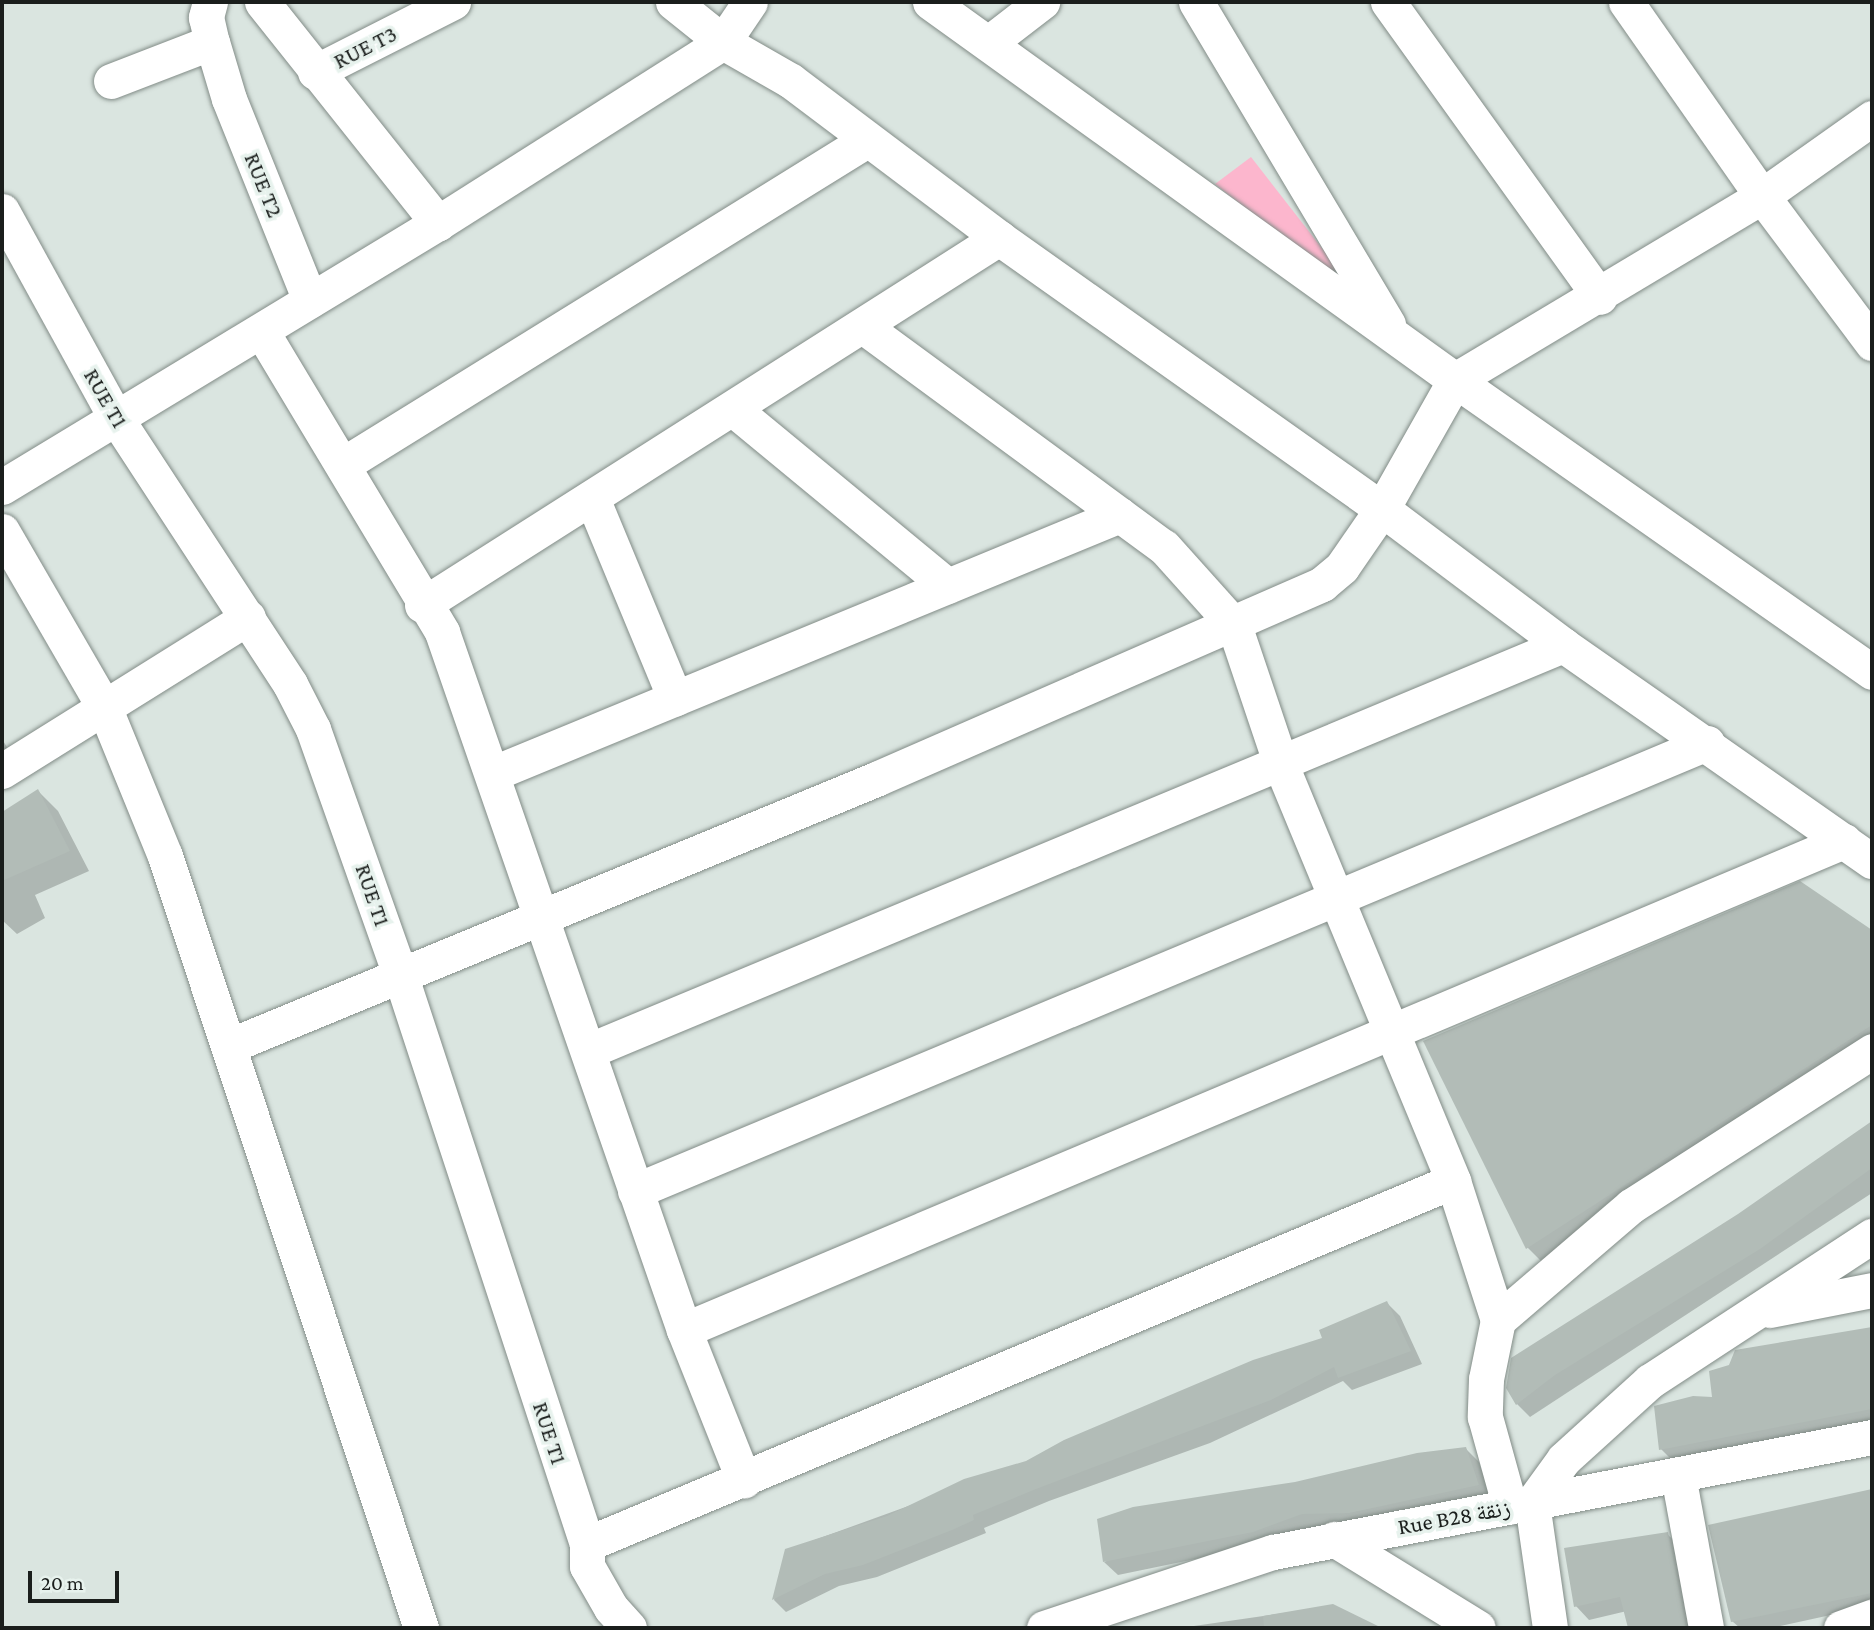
<!DOCTYPE html>
<meta charset="utf-8">
<style>
body{margin:0}
#map{position:relative;width:1874px;height:1630px;overflow:hidden;background:#dae5e0;font-family:"Crimson Pro","Noto Naskh Arabic",serif}
div>[style]{position:absolute}
.green>*{inset:0;background:#fcb6cd}
.shadow>*{inset:0;background:#0003}
.building>*{inset:0;background:#b2bcb7}
.roads{filter:drop-shadow(0 0 2px #828c87) drop-shadow(0 0 2px #828c87)}
.minor>*{height:35px;margin:-17.5px;padding:0 17.5px;transform-origin:17.5px;border-radius:17.5px;background:#fff}
span{translate:-50% -50%;white-space:nowrap;text-align:center;line-height:1.15;-webkit-text-stroke:7px #e7f2ed;paint-order:stroke}
.street-label{font-size:23px;color:#1a1e1c}
.frame{position:absolute;inset:0;border:4px solid #1a1e1c;pointer-events:none}
.scale{position:absolute;left:28px;top:1571px;width:91px;height:32px;box-sizing:border-box;border:4px solid #1a1e1c;border-top:0;padding-left:9px;font-size:21px;line-height:24px;white-space:nowrap;color:#1a1e1c;-webkit-text-stroke:5px #e7f2ed;paint-order:stroke}
</style>
<div id="map">
<div class="green">
<i style="clip-path:polygon(1251px 157px,1364px 302px,1215px 184px)"></i>
</div>
<div class="shadow">
<i style="clip-path:polygon(2px 739px,16px 762px,2px 771px)"></i>
<i style="clip-path:polygon(38px 791px,58px 811px,89px 871px,35px 895px,45px 918px,17px 934px,2px 920px,2px 814px)"></i>
<i style="clip-path:polygon(1800px 883px,1872px 932px,1872px 1069px,1554px 1274px,1528px 1248px,1426px 1042px)"></i>
<i style="clip-path:polygon(1872px 1124px,1872px 1193px,1530px 1417px,1517px 1404px,1508px 1388px,1739px 1215px)"></i>
<i style="clip-path:polygon(1387px 1303px,1400px 1316px,1422px 1364px,1352px 1390px,1343px 1381px,1210px 1443px,1049px 1501px,984px 1528px,986px 1533px,877px 1577px,839px 1586px,786px 1612px,774px 1600px,787px 1550px,1027px 1463px,1325px 1339px)"></i>
<i style="clip-path:polygon(1872px 1329px,1872px 1423px,1674px 1462px,1661px 1449px,1714px 1399px,1736px 1351px)"></i>
<i style="clip-path:polygon(1466px 1449px,1479px 1462px,1491px 1498px,1118px 1575px,1104px 1562px,1295px 1484px)"></i>
<i style="clip-path:polygon(1872px 1491px,1872px 1606px,1771px 1628px,1740px 1628px,1732px 1621px,1710px 1526px)"></i>
<i style="clip-path:polygon(1667px 1534px,1681px 1547px,1696px 1628px,1630px 1628px,1627px 1611px,1589px 1620px,1576px 1606px)"></i>
<i style="clip-path:polygon(1333px 1606px,1378px 1628px,1180px 1628px)"></i>
</div>
<div class="building">
<i style="clip-path:polygon(38px 789px,70px 851px,2px 881px,2px 812px)"></i>
<i style="clip-path:polygon(1800px 881px,1872px 930px,1872px 1025px,1526px 1249px,1423px 1041px)"></i>
<i style="clip-path:polygon(1872px 1121px,1872px 1168px,1760px 1249px,1555px 1375px,1516px 1405px,1506px 1388px,1511px 1358px,1738px 1214px)"></i>
<i style="clip-path:polygon(1387px 1301px,1411px 1351px,1338px 1378px,1334px 1367px,1271px 1400px,1036px 1489px,973px 1515px,974px 1520px,952px 1530px,863px 1565px,825px 1574px,772px 1600px,785px 1549px,887px 1516px,964px 1479px,1026px 1461px,1064px 1440px,1253px 1360px,1322px 1338px,1319px 1330px)"></i>
<i style="clip-path:polygon(1872px 1327px,1872px 1409px,1659px 1450px,1654px 1406px,1693px 1396px,1712px 1397px,1709px 1371px,1729px 1365px,1735px 1350px)"></i>
<i style="clip-path:polygon(1466px 1447px,1479px 1485px,1349px 1513px,1302px 1514px,1253px 1532px,1103px 1562px,1097px 1519px,1133px 1507px,1295px 1482px,1417px 1453px)"></i>
<i style="clip-path:polygon(1872px 1489px,1872px 1593px,1731px 1622px,1708px 1525px)"></i>
<i style="clip-path:polygon(1668px 1532px,1686px 1628px,1628px 1628px,1620px 1597px,1574px 1607px,1564px 1548px)"></i>
<i style="clip-path:polygon(1333px 1604px,1382px 1628px,1264px 1628px,1263px 1616px)"></i>
</div>
<div class="roads">
<div class="minor">
<i style="left:210px;top:2px;width:16px;rotate:105deg"></i>
<i style="left:206px;top:17px;width:26px;rotate:77deg"></i>
<i style="left:262px;top:2px;width:283px;rotate:51.5deg"></i>
<i style="left:673px;top:2px;width:64px;rotate:38.7deg"></i>
<i style="left:723px;top:42px;width:78px;rotate:29.8deg"></i>
<i style="left:791px;top:81px;width:261px;rotate:37deg"></i>
<i style="left:999px;top:238px;width:469px;rotate:35.3deg"></i>
<i style="left:1382px;top:509px;width:226px;rotate:36.9deg"></i>
<i style="left:1563px;top:645px;width:377px;rotate:35deg"></i>
<i style="left:930px;top:2px;width:647px;rotate:35.75deg"></i>
<i style="left:1455px;top:380px;width:509px;rotate:35deg"></i>
<i style="left:1196px;top:2px;width:375px;rotate:59.2deg"></i>
<i style="left:1388px;top:2px;width:363px;rotate:54.3deg"></i>
<i style="left:1626px;top:2px;width:237px;rotate:55deg"></i>
<i style="left:1762px;top:196px;width:184px;rotate:53.2deg"></i>
<i style="left:990px;top:42px;width:66px;rotate:-37.6deg"></i>
<i style="left:315px;top:72px;width:155px;rotate:-26.9deg"></i>
<i style="left:111px;top:81px;width:108px;rotate:-21.1deg"></i>
<i style="left:212px;top:42px;width:59px;rotate:73.4deg"></i>
<i style="left:229px;top:99px;width:217px;rotate:68.1deg"></i>
<i style="left:2px;top:211px;width:236px;rotate:61.2deg"></i>
<i style="left:116px;top:418px;width:318px;rotate:56.8deg"></i>
<i style="left:290px;top:684px;width:51px;rotate:62.9deg"></i>
<i style="left:313px;top:729px;width:263px;rotate:70.5deg"></i>
<i style="left:401px;top:977px;width:597px;rotate:71.84deg"></i>
<i style="left:587px;top:1544px;width:22px;rotate:90deg"></i>
<i style="left:587px;top:1566px;width:48px;rotate:60.3deg"></i>
<i style="left:611px;top:1608px;width:27px;rotate:48deg"></i>
<i style="left:864px;top:327px;width:372px;rotate:36.3deg"></i>
<i style="left:1164px;top:547px;width:105px;rotate:48.1deg"></i>
<i style="left:1234px;top:625px;width:148px;rotate:71.4deg"></i>
<i style="left:1281px;top:765px;width:450px;rotate:67.5deg"></i>
<i style="left:1453px;top:1181px;width:146px;rotate:72.1deg"></i>
<i style="left:1498px;top:1320px;width:60px;rotate:101.5deg"></i>
<i style="left:1486px;top:1379px;width:38px;rotate:92deg"></i>
<i style="left:1485px;top:1417px;width:93px;rotate:74.5deg"></i>
<i style="left:262px;top:332px;width:350px;rotate:59deg"></i>
<i style="left:442px;top:632px;width:739px;rotate:70.88deg"></i>
<i style="left:684px;top:1330px;width:162px;rotate:68.3deg"></i>
<i style="left:733px;top:409px;width:278px;rotate:39.5deg"></i>
<i style="left:344px;top:464px;width:615px;rotate:-31.78deg"></i>
<i style="left:2px;top:487px;width:510px;rotate:-31.2deg"></i>
<i style="left:438px;top:223px;width:338px;rotate:-32.4deg"></i>
<i style="left:723px;top:42px;width:48px;rotate:-56deg"></i>
<i style="left:592px;top:498px;width:217px;rotate:67.5deg"></i>
<i style="left:2px;top:531px;width:206px;rotate:59.9deg"></i>
<i style="left:105px;top:709px;width:159px;rotate:67.8deg"></i>
<i style="left:165px;top:856px;width:813px;rotate:71.65deg"></i>
<i style="left:422px;top:605px;width:684px;rotate:-32.46deg"></i>
<i style="left:2px;top:771px;width:290px;rotate:-32deg"></i>
<i style="left:494px;top:773px;width:677px;rotate:-22.4deg"></i>
<i style="left:229px;top:1046px;width:700px;rotate:-22.42deg"></i>
<i style="left:876px;top:779px;width:487px;rotate:-23.6deg"></i>
<i style="left:1322px;top:584px;width:26px;rotate:-40deg"></i>
<i style="left:1342px;top:567px;width:70px;rotate:-55.4deg"></i>
<i style="left:1382px;top:509px;width:148px;rotate:-60.5deg"></i>
<i style="left:1455px;top:380px;width:358px;rotate:-30.9deg"></i>
<i style="left:1762px;top:196px;width:135px;rotate:-35.3deg"></i>
<i style="left:588px;top:1051px;width:1056px;rotate:-22.61deg"></i>
<i style="left:635px;top:1191px;width:1162px;rotate:-22.68deg"></i>
<i style="left:1770px;top:1310px;width:104px;rotate:-11.1deg"></i>
<i style="left:1498px;top:1320px;width:175px;rotate:-40.6deg"></i>
<i style="left:1631px;top:1206px;width:287px;rotate:-32.7deg"></i>
<i style="left:684px;top:1330px;width:1259px;rotate:-22.86deg"></i>
<i style="left:1678px;top:1475px;width:156px;rotate:79.6deg"></i>
<i style="left:1334px;top:1539px;width:169px;rotate:31.7deg"></i>
<i style="left:587px;top:1544px;width:939px;rotate:-22.74deg"></i>
<i style="left:1044px;top:1628px;width:241px;rotate:-18.4deg"></i>
<i style="left:1273px;top:1552px;width:610px;rotate:-10.87deg"></i>
<i style="left:1550px;top:1628px;width:126px;rotate:-98.2deg"></i>
<i style="left:1532px;top:1503px;width:54px;rotate:-54deg"></i>
<i style="left:1564px;top:1459px;width:116px;rotate:-42.2deg"></i>
<i style="left:1650px;top:1381px;width:265px;rotate:-33.2deg"></i>
<i style="left:1841px;top:1628px;width:33px;rotate:-20deg"></i>
</div>
</div>
<div class="street-label">
<span style="left:365px;top:47px;rotate:-27deg">RUE T3</span>
<span style="left:264px;top:185px;rotate:68deg">RUE T2</span>
<span style="left:106px;top:398px;rotate:60deg">RUE T1</span>
<span style="left:373px;top:895px;rotate:71deg">RUE T1</span>
<span style="left:550px;top:1433px;rotate:72deg">RUE T1</span>
<span style="left:1454px;top:1517px;rotate:-10deg">Rue B28 زنقة</span>
</div>
<div class="frame"></div>
<div class="scale">20 m</div>
</div>
